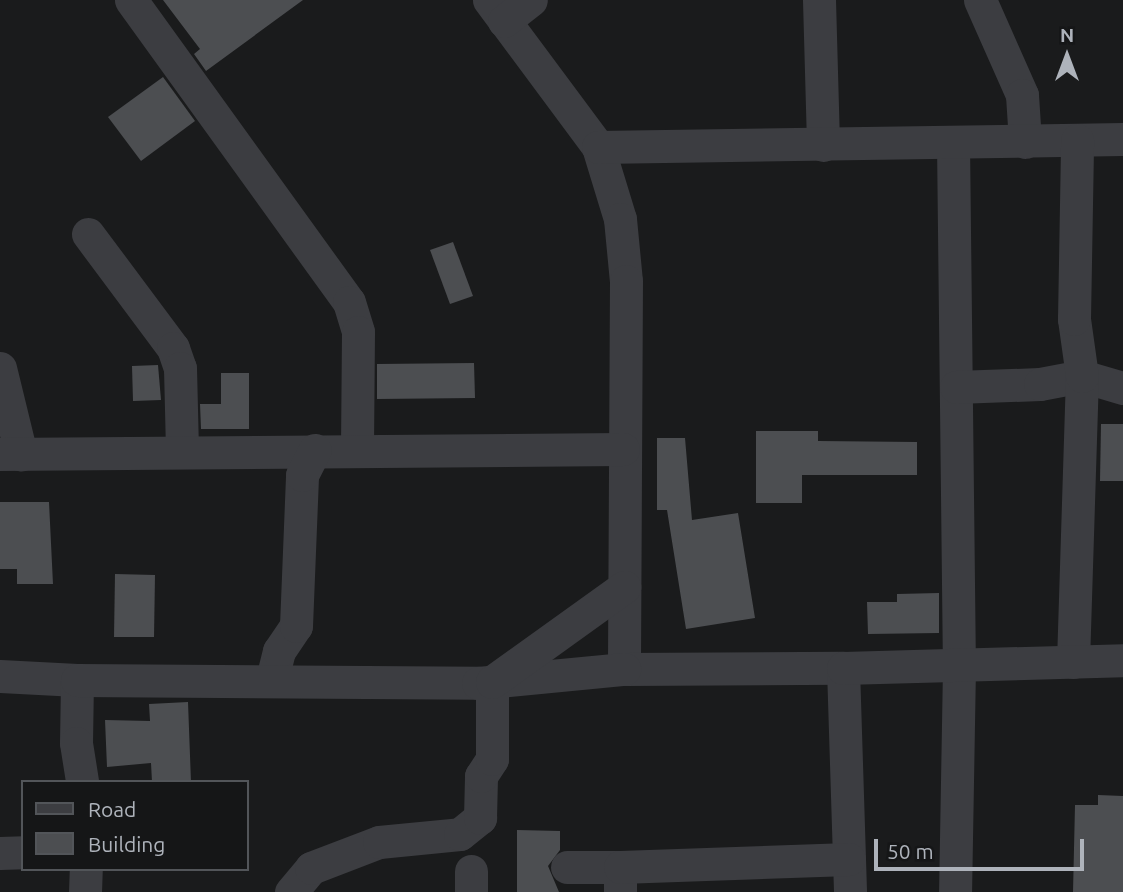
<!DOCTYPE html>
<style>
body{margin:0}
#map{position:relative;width:1123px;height:892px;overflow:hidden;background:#1a1b1c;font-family:Ubuntu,sans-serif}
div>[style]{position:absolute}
.building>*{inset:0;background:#4c4e51}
.minor>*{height:33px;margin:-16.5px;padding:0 16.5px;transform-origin:16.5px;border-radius:16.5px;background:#3c3d41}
span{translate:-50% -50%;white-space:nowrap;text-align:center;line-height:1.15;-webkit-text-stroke:7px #151617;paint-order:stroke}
.legend{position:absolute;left:21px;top:780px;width:228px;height:91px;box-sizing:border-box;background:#151617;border:2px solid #525559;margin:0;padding:9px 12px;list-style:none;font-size:21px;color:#aeb3bb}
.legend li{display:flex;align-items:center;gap:14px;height:35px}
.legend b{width:35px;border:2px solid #525559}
.north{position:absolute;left:1032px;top:21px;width:70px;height:70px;-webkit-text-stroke:5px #151617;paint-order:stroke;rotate:0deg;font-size:19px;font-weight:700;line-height:28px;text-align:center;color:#aeb3bb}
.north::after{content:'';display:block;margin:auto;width:24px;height:32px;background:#aeb3bb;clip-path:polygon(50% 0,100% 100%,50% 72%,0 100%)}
.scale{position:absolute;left:874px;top:839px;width:210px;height:32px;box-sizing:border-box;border:4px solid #aeb3bb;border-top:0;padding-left:9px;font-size:21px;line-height:24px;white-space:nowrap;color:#aeb3bb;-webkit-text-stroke:5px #151617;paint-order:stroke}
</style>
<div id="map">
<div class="building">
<i style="clip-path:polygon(163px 0,303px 0,206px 71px,194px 54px,200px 49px)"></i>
<i style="clip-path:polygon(163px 77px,195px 121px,141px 161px,108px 117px)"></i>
<i style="clip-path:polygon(453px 242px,473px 296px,450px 304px,430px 250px)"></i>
<i style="clip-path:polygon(474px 363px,475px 398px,377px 399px,377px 364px)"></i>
<i style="clip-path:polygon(158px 365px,161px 400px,133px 401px,132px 366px)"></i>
<i style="clip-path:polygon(221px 373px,249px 373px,249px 429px,201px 429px,200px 404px,221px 404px)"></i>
<i style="clip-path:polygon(1101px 424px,1123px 424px,1123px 481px,1100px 481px)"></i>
<i style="clip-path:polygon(756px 431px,818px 431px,818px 441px,917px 442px,917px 475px,802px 475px,802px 503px,756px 503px)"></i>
<i style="clip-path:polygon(657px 438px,685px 438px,692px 520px,738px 513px,755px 618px,686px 629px,667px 510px,657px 510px)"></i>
<i style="clip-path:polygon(0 502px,49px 502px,53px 584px,17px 584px,17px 569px,0 569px)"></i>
<i style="clip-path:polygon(115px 574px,155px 575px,154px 637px,114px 637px)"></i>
<i style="clip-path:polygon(939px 593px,939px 633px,868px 634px,867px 602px,897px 602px,897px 594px)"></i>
<i style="clip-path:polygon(188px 702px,191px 782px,152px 782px,151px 763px,107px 767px,105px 720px,150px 721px,149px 704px)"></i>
<i style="clip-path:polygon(1098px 795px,1123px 796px,1123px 892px,1073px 892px,1075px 805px,1098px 805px)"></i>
<i style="clip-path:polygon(517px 830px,560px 831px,560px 850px,548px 866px,559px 892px,517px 892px)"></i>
</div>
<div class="minor">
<i style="left:131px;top:0;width:372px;rotate:54.2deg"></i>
<i style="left:349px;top:302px;width:31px;rotate:73deg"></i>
<i style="left:358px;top:332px;width:118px;rotate:90.5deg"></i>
<i style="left:489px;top:0;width:183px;rotate:53.4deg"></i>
<i style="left:598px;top:147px;width:75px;rotate:73deg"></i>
<i style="left:620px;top:219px;width:62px;rotate:84.5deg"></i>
<i style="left:626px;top:281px;width:388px;rotate:90.3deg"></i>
<i style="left:624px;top:669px;width:219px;rotate:-0.3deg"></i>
<i style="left:843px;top:668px;width:224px;rotate:88.2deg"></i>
<i style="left:819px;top:0;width:145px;rotate:88.4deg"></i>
<i style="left:980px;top:0;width:104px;rotate:66.1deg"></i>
<i style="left:1022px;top:95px;width:47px;rotate:86.3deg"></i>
<i style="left:504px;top:21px;width:34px;rotate:-38deg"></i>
<i style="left:953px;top:142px;width:525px;rotate:89.35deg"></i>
<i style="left:959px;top:667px;width:225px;rotate:91deg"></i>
<i style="left:598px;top:147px;width:525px;rotate:-0.87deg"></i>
<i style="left:88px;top:234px;width:142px;rotate:53.3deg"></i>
<i style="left:173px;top:348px;width:21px;rotate:71deg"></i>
<i style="left:180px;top:368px;width:84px;rotate:88.6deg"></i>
<i style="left:0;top:368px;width:89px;rotate:76.3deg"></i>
<i style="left:956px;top:387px;width:84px;rotate:-2deg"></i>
<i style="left:1040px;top:384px;width:43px;rotate:-10.8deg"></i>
<i style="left:1082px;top:376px;width:43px;rotate:16.3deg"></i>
<i style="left:0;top:454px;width:623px;rotate:-0.46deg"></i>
<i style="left:1073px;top:662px;width:286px;rotate:-88.2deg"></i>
<i style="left:1082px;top:376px;width:58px;rotate:-98deg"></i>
<i style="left:1074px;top:319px;width:179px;rotate:-89deg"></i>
<i style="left:843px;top:668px;width:280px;rotate:-1.6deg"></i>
<i style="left:0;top:676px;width:77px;rotate:3deg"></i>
<i style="left:77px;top:680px;width:63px;rotate:90.9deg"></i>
<i style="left:76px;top:743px;width:39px;rotate:81deg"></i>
<i style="left:272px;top:679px;width:29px;rotate:-76deg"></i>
<i style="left:279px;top:651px;width:30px;rotate:-56deg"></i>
<i style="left:296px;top:626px;width:151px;rotate:-87.7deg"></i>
<i style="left:302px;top:475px;width:28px;rotate:-63deg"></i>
<i style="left:77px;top:680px;width:401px;rotate:0.4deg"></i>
<i style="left:478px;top:683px;width:147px;rotate:-5.5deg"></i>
<i style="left:0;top:853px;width:23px;rotate:-2deg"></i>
<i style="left:567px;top:867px;width:53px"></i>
<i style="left:620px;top:867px;width:25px;rotate:90deg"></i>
<i style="left:620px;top:867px;width:229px;rotate:-2deg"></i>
<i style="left:471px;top:871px;width:21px;rotate:90deg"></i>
<i style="left:85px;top:892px;width:23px;rotate:-88deg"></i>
<i style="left:291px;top:892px;width:31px;rotate:-50deg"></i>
<i style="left:311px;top:868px;width:73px;rotate:-20.9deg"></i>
<i style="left:379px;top:842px;width:81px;rotate:-5.6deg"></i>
<i style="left:460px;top:834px;width:26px;rotate:-39deg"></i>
<i style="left:480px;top:818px;width:42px;rotate:-88.6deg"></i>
<i style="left:481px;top:776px;width:20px;rotate:-57deg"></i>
<i style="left:492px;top:759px;width:77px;rotate:-90deg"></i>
<i style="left:492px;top:682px;width:163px;rotate:-35.7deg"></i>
</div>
<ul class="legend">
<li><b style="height:9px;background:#3c3d41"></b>Road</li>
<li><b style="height:19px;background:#4c4e51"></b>Building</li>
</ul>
<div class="north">N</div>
<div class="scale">50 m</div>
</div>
